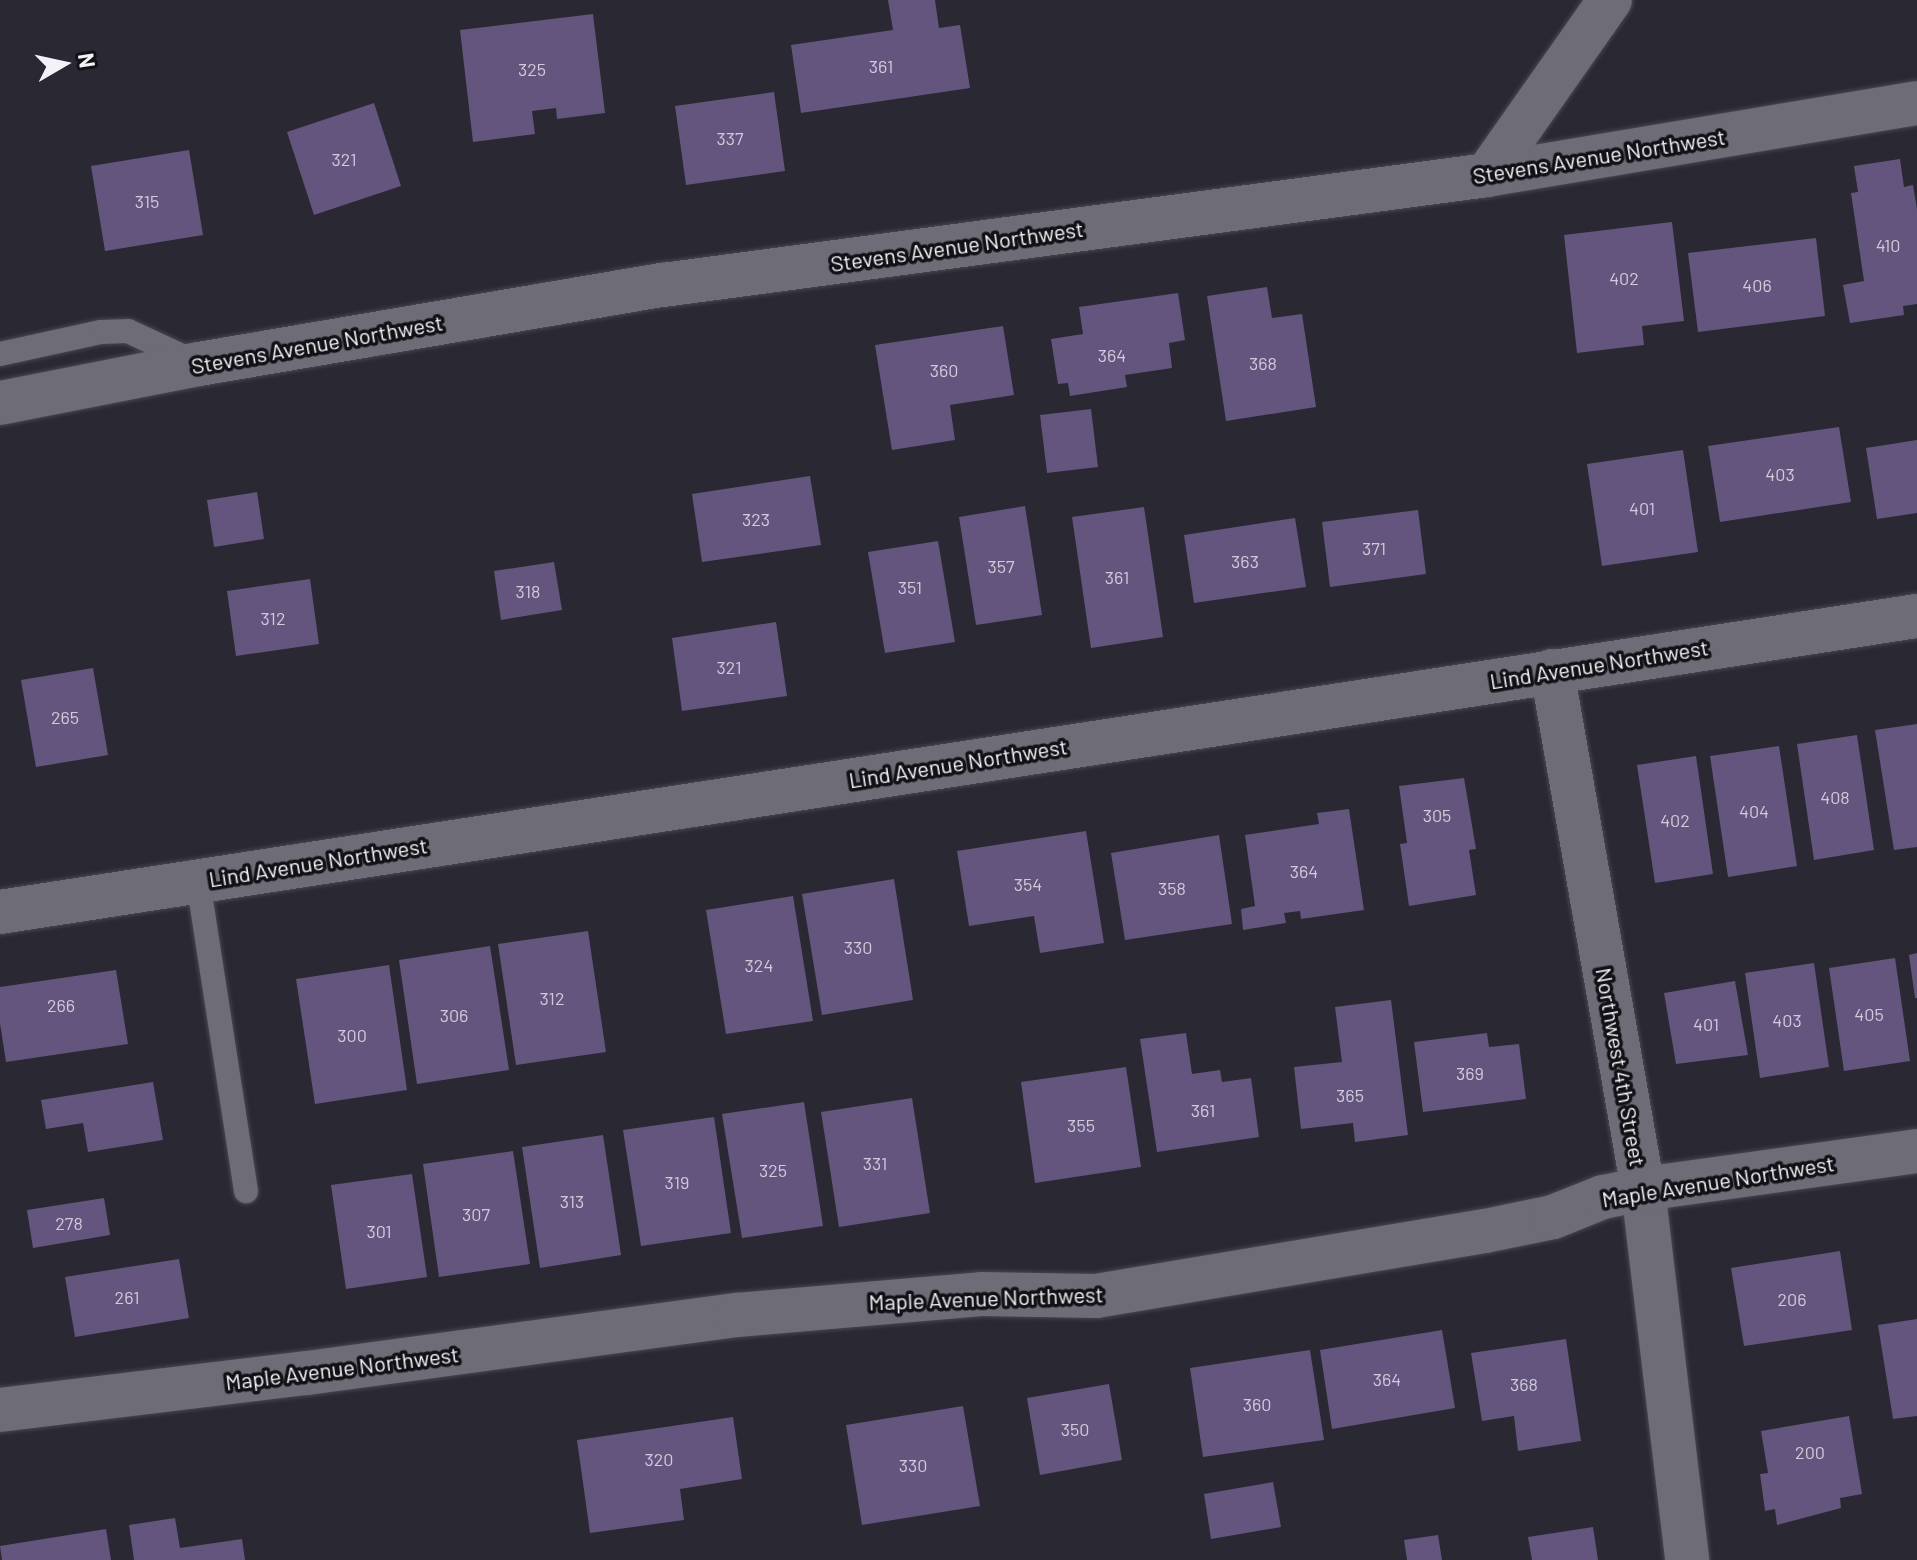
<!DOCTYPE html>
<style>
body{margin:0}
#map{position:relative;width:1917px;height:1560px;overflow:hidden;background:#2a2832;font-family:Barlow,sans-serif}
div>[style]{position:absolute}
.building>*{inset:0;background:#63557e}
.roads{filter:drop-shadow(0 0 2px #484750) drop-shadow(0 0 2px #484750)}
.service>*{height:24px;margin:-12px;padding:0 12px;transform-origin:12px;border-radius:12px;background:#6d6c77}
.minor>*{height:44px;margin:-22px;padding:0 22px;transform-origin:22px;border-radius:22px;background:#6d6c77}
span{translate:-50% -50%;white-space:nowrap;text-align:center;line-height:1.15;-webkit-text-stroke:7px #121216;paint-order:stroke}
.number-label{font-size:18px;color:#cfcbda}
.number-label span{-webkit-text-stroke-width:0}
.street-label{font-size:22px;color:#f3f2f9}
.north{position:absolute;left:24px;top:24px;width:80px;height:80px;-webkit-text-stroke:6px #121216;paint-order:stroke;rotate:81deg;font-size:22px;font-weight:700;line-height:32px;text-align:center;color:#f3f2f9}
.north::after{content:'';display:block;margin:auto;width:28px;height:36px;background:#f3f2f9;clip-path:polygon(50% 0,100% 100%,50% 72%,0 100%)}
</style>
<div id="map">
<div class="building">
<i style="clip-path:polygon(888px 0,935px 0,939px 28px,960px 25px,970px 88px,801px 113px,791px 45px,893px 30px)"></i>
<i style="clip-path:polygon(593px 14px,605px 113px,557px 119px,556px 108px,532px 111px,535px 134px,473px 142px,460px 30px)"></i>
<i style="clip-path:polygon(774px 92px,785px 171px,686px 185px,675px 106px)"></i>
<i style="clip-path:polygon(374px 103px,401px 186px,314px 215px,287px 132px)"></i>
<i style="clip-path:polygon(189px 150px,203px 235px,105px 251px,91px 166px)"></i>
<i style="clip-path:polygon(1900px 159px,1904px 187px,1913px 185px,1917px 209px,1917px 304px,1903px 306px,1904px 315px,1850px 323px,1843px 285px,1864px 281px,1851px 193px,1858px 192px,1854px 166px)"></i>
<i style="clip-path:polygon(1672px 222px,1684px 321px,1642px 326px,1644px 345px,1577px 353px,1564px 235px)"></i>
<i style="clip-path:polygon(1816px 238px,1825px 316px,1698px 332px,1688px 253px)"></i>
<i style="clip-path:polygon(1267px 287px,1272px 318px,1302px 314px,1316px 407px,1226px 421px,1207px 296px)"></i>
<i style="clip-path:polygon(1178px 293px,1185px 340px,1169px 343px,1172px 368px,1125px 375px,1127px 387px,1070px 396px,1068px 383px,1058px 384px,1051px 339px,1083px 334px,1079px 307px)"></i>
<i style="clip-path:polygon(1003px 326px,1014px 395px,950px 405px,955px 440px,892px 450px,875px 345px)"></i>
<i style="clip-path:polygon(1091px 409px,1098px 467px,1047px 473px,1040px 415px)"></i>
<i style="clip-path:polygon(1839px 427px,1851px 502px,1720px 522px,1708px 446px)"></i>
<i style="clip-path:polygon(1917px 440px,1917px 513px,1877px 519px,1866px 448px)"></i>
<i style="clip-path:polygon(1683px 450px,1698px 552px,1602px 566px,1587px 464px)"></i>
<i style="clip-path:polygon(810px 476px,821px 545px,702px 562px,692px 494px)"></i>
<i style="clip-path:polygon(257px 492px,264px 539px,214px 547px,207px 500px)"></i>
<i style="clip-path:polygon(1025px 506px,1042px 615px,976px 625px,959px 517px)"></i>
<i style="clip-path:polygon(1144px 507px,1163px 637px,1091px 648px,1072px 517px)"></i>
<i style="clip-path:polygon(1418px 510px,1426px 574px,1330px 587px,1322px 522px)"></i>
<i style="clip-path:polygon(1295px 518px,1306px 587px,1194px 603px,1184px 535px)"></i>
<i style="clip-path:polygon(938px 541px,955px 642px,885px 653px,868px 552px)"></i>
<i style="clip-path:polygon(554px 562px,562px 610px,501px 620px,494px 571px)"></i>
<i style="clip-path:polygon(310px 579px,319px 644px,236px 656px,227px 591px)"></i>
<i style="clip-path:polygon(776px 622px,787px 696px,682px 711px,672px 638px)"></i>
<i style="clip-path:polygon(93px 668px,108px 755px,36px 767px,21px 680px)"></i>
<i style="clip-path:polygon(1917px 724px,1917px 847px,1894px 850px,1875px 730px)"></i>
<i style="clip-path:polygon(1857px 735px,1874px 850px,1814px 860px,1797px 744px)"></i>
<i style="clip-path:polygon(1779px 746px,1797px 866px,1728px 877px,1710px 756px)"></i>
<i style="clip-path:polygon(1696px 756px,1713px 874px,1655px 883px,1637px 765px)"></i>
<i style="clip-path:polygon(1464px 778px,1476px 849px,1469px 850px,1476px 895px,1409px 906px,1400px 844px,1407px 843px,1399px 786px)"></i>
<i style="clip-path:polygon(1349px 809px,1364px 910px,1301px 919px,1300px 911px,1284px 913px,1286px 923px,1243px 930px,1241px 909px,1255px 906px,1245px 835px,1319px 824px,1317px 813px)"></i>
<i style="clip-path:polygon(1086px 831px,1104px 943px,1040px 953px,1034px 916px,969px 926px,957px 851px)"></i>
<i style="clip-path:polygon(1219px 835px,1232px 924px,1125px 940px,1111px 853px)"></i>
<i style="clip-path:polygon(894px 879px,913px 1000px,822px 1015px,802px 894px)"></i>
<i style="clip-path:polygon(793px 896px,813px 1021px,726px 1034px,706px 910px)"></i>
<i style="clip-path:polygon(588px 931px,606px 1052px,516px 1065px,498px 944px)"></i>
<i style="clip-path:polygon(490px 946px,509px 1070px,417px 1084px,399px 960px)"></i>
<i style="clip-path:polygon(1917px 953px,1917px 998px,1915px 998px,1909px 955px)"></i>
<i style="clip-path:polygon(1895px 958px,1910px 1061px,1844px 1071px,1829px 968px)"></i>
<i style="clip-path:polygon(1814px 963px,1829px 1067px,1760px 1078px,1745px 973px)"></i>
<i style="clip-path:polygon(389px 965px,407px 1090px,315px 1104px,296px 979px)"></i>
<i style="clip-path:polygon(116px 970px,128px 1044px,6px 1062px,0 1023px,0 987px)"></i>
<i style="clip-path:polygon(1735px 981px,1748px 1055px,1676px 1064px,1664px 993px)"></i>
<i style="clip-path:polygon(1391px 1000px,1408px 1135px,1355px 1142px,1353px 1123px,1301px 1129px,1294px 1067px,1342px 1062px,1335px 1007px)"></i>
<i style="clip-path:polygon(1186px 1033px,1192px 1074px,1220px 1070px,1222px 1082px,1251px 1078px,1259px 1137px,1157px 1152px,1140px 1039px)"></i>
<i style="clip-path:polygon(1487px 1033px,1489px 1047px,1519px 1044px,1526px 1099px,1423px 1112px,1414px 1042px)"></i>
<i style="clip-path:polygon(1126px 1067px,1141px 1167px,1035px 1183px,1021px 1082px)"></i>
<i style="clip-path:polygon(153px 1082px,163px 1140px,88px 1152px,83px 1123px,46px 1129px,41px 1100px)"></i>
<i style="clip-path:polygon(912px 1098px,930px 1213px,839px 1227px,821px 1112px)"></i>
<i style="clip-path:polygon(804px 1102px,823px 1226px,742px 1238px,722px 1114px)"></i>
<i style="clip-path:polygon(714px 1117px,731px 1233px,641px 1246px,623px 1130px)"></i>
<i style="clip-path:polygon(603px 1135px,621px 1255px,540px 1268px,522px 1147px)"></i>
<i style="clip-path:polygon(513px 1151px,530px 1264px,439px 1277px,423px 1164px)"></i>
<i style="clip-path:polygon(412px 1174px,427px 1277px,346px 1289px,331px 1185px)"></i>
<i style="clip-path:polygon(104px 1198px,110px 1235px,33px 1248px,27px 1210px)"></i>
<i style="clip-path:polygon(1840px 1251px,1852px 1330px,1744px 1346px,1731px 1268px)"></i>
<i style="clip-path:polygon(179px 1259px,189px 1318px,75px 1337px,65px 1277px)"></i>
<i style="clip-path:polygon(1917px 1319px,1917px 1416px,1893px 1419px,1878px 1325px)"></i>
<i style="clip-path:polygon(1442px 1330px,1455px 1408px,1332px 1429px,1320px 1350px)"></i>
<i style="clip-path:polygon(1566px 1339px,1581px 1441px,1518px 1451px,1514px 1416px,1482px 1421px,1471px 1353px)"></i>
<i style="clip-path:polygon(1310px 1350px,1324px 1440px,1203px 1457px,1190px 1368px)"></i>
<i style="clip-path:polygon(1109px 1384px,1122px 1460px,1040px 1475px,1027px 1398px)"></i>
<i style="clip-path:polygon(963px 1406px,980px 1506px,862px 1525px,846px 1425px)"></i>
<i style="clip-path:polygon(1849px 1416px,1862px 1494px,1840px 1498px,1841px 1508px,1777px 1525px,1775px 1509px,1765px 1511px,1760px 1474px,1768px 1473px,1761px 1431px)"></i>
<i style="clip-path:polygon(733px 1417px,742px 1479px,680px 1489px,684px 1520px,590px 1533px,577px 1440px)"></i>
<i style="clip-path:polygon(1273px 1482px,1281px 1527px,1211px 1539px,1204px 1494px)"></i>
<i style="clip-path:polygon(175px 1518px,180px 1548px,242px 1539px,245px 1560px,134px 1560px,129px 1525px)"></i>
<i style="clip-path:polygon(1593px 1527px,1598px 1560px,1532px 1560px,1528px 1537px)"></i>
<i style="clip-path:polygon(106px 1529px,111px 1560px,2px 1560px,0 1546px)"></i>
<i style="clip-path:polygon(1438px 1535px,1442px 1560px,1407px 1560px,1404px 1540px)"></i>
</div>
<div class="roads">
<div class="service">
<i style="left:0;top:354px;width:103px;rotate:-12.3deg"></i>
<i style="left:101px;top:332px;width:27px;rotate:-2deg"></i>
<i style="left:128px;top:331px;width:76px;rotate:24.9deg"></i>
<i style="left:198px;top:881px;width:314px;rotate:81.2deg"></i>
</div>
<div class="minor">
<i style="left:1487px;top:175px;width:214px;rotate:-54.9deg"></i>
<i style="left:0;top:403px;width:203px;rotate:-11.1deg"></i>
<i style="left:199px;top:364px;width:471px;rotate:-9.7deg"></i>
<i style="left:663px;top:285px;width:831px;rotate:-7.6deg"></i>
<i style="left:1487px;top:175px;width:436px;rotate:-9.5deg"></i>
<i style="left:1552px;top:671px;width:526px;rotate:80.04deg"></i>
<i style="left:1643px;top:1189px;width:374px;rotate:83.2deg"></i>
<i style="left:0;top:912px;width:1940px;rotate:-8.78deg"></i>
<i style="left:0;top:1410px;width:309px;rotate:-6.9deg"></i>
<i style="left:307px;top:1373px;width:434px;rotate:-7.7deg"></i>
<i style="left:737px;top:1315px;width:245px;rotate:-4.9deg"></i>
<i style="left:981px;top:1294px;width:115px;rotate:1deg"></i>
<i style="left:1096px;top:1296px;width:394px;rotate:-9.5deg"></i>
<i style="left:1485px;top:1231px;width:69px;rotate:-11.6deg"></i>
<i style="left:1553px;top:1217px;width:54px;rotate:-21.8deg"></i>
<i style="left:1603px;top:1197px;width:41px;rotate:-11.3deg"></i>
<i style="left:1643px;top:1189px;width:277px;rotate:-7.9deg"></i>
</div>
</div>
<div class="number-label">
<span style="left:881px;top:66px">361</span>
<span style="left:532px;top:69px">325</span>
<span style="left:730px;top:138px">337</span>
<span style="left:344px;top:159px">321</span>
<span style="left:147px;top:201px">315</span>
<span style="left:1888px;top:245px">410</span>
<span style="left:1624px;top:278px">402</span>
<span style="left:1757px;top:285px">406</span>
<span style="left:1112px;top:355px">364</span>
<span style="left:1263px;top:363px">368</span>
<span style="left:944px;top:370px">360</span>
<span style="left:1780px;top:474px">403</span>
<span style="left:1642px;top:508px">401</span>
<span style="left:756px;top:519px">323</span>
<span style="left:1374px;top:548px">371</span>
<span style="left:1245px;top:561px">363</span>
<span style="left:1001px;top:566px">357</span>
<span style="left:1117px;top:577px">361</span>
<span style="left:910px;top:587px">351</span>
<span style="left:528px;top:591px">318</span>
<span style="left:273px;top:618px">312</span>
<span style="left:729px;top:667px">321</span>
<span style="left:65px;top:717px">265</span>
<span style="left:1835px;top:797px">408</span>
<span style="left:1754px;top:811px">404</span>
<span style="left:1437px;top:815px">305</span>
<span style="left:1675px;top:820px">402</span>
<span style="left:1304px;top:871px">364</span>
<span style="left:1028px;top:884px">354</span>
<span style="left:1172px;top:888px">358</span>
<span style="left:858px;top:947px">330</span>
<span style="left:759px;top:965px">324</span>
<span style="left:552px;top:998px">312</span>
<span style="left:61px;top:1005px">266</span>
<span style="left:1869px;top:1014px">405</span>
<span style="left:454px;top:1015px">306</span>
<span style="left:1787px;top:1020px">403</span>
<span style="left:1706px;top:1024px">401</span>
<span style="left:352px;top:1035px">300</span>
<span style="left:1470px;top:1073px">369</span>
<span style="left:1350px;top:1095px">365</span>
<span style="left:1203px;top:1110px">361</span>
<span style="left:1081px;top:1125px">355</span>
<span style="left:875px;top:1163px">331</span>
<span style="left:773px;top:1170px">325</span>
<span style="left:677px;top:1182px">319</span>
<span style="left:572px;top:1201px">313</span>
<span style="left:476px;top:1214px">307</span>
<span style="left:69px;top:1223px">278</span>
<span style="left:379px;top:1231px">301</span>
<span style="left:127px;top:1297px">261</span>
<span style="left:1792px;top:1299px">206</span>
<span style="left:1387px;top:1379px">364</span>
<span style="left:1524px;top:1384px">368</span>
<span style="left:1257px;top:1404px">360</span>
<span style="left:1075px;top:1429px">350</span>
<span style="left:1810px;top:1452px">200</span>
<span style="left:659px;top:1459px">320</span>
<span style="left:913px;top:1465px">330</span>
</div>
<div class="street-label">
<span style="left:1599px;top:156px;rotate:-9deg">Stevens Avenue Northwest</span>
<span style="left:957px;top:246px;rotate:-8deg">Stevens Avenue Northwest</span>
<span style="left:317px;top:344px;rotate:-10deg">Stevens Avenue Northwest</span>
<span style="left:1599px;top:664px;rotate:-9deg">Lind Avenue Northwest</span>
<span style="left:958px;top:763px;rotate:-9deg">Lind Avenue Northwest</span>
<span style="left:318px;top:862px;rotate:-9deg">Lind Avenue Northwest</span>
<span style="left:1621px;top:1067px;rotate:80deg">Northwest 4th Street</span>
<span style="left:1718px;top:1181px;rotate:-9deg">Maple Avenue Northwest</span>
<span style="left:986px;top:1298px;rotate:-2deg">Maple Avenue Northwest</span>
<span style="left:342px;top:1368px;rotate:-7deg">Maple Avenue Northwest</span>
</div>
<div class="north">N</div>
</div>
